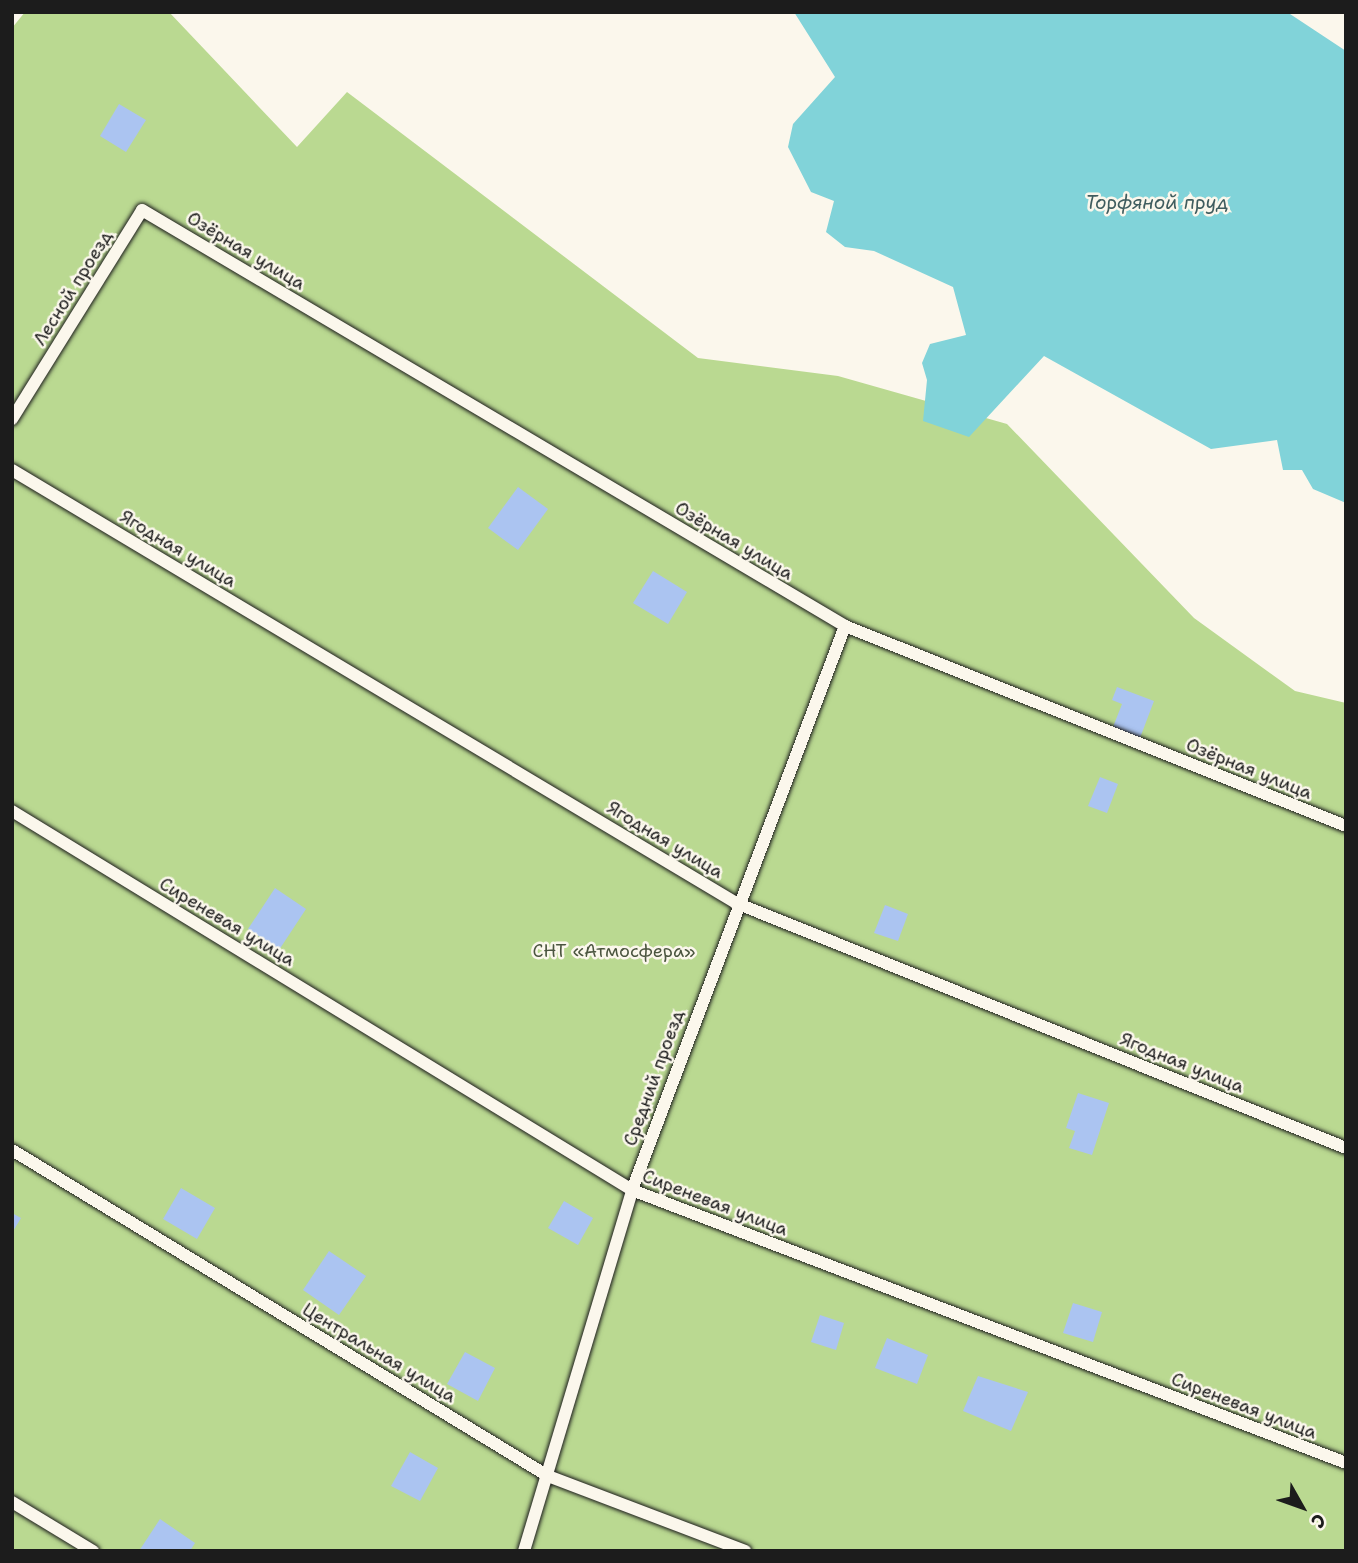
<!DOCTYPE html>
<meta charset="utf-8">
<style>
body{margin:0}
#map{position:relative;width:1358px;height:1563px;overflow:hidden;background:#fbf7ec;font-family:"Shantell Sans",sans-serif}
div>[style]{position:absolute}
.green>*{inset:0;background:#bad991}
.water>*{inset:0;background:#81d3d9}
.building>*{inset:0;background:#abc4f1}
.roads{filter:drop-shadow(0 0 2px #1c1c1c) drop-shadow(0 0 2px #1c1c1c)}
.service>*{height:12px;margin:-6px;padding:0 6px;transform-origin:6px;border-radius:6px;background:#fbf7ec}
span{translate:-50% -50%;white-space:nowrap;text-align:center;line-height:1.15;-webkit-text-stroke:5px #fbf7ec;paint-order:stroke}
.street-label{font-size:18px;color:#1c1c1c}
.park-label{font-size:18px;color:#4b553f}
.water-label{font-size:19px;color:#3f5c5e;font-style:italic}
.frame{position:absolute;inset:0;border:14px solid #1c1c1c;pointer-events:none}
.north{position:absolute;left:1267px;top:1472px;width:70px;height:70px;-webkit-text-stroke:5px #fbf7ec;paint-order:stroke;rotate:130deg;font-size:19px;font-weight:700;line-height:28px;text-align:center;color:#1c1c1c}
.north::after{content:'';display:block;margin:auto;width:24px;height:32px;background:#1c1c1c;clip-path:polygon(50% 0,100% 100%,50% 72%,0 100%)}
</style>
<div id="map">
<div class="green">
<i style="clip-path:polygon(25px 12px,169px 12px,297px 147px,347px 92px,698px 358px,838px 376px,1007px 424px,1194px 618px,1295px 691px,1346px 703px,1346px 1551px,12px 1551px,12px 28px)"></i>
</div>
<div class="water">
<i style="clip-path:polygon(794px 12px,1287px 12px,1346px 51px,1346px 503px,1313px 489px,1302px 470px,1283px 470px,1277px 440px,1211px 449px,1044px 356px,969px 437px,923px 421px,927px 380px,922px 363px,930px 344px,966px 335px,953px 287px,874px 251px,845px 247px,826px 232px,834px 201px,811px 192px,788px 147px,793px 124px,835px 77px)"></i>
</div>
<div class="building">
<i style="clip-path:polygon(119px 104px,146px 120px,126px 152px,100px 136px)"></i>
<i style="clip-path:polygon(518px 487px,548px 509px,518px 550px,488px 528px)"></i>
<i style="clip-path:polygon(653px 571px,687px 592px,668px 624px,633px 603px)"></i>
<i style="clip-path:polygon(1117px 687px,1154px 701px,1140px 738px,1113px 727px,1122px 704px,1112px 700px)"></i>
<i style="clip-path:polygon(1100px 777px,1118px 784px,1107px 813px,1088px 806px)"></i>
<i style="clip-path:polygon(275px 888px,306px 909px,279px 950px,248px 929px)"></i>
<i style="clip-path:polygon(885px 905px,908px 914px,898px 941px,874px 933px)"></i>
<i style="clip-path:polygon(1078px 1093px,1109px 1103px,1092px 1155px,1069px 1148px,1075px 1131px,1066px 1128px)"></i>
<i style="clip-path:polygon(181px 1188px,215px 1208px,197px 1239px,163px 1219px)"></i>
<i style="clip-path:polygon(564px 1201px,593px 1218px,578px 1245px,548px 1228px)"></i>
<i style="clip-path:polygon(12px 1213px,21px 1218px,12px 1233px)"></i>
<i style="clip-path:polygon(329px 1251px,366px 1276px,339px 1315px,303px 1290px)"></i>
<i style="clip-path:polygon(1073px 1303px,1102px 1312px,1093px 1342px,1063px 1333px)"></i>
<i style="clip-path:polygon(820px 1315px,844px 1323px,836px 1350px,811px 1342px)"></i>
<i style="clip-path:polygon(887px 1338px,928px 1355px,917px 1384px,875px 1368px)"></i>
<i style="clip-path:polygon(465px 1352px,495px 1368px,478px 1401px,447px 1384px)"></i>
<i style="clip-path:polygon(978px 1376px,1028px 1392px,1011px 1431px,963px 1411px)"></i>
<i style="clip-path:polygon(410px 1452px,438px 1468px,420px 1501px,391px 1486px)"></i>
<i style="clip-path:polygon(160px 1519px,195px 1543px,190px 1551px,139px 1551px)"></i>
</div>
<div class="roads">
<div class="service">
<i style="left:12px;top:419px;width:246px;rotate:-58.1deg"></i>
<i style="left:142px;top:210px;width:817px;rotate:30.61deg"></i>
<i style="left:845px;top:626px;width:539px;rotate:21.76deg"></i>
<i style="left:12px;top:470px;width:844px;rotate:30.88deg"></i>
<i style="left:736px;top:903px;width:657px;rotate:21.88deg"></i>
<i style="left:12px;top:811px;width:727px;rotate:31.44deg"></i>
<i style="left:632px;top:1190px;width:764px;rotate:20.92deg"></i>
<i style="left:12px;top:1150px;width:627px;rotate:31.31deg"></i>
<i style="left:548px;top:1476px;width:211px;rotate:20.8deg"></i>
<i style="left:12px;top:1502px;width:95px;rotate:31.2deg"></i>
<i style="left:524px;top:1551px;width:377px;rotate:-73.3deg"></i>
<i style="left:632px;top:1190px;width:603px;rotate:-69.31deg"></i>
</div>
</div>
<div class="street-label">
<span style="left:246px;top:251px;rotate:31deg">Озёрная улица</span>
<span style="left:73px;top:288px;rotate:-58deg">Лесной проезд</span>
<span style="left:734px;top:541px;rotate:31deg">Озёрная улица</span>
<span style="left:178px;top:549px;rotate:31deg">Ягодная улица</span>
<span style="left:1249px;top:769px;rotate:22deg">Озёрная улица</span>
<span style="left:665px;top:840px;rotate:31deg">Ягодная улица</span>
<span style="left:227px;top:922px;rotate:31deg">Сиреневая улица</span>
<span style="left:1182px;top:1063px;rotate:22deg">Ягодная улица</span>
<span style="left:654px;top:1078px;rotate:-70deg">Средний проезд</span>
<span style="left:715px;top:1203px;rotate:21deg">Сиреневая улица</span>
<span style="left:379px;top:1353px;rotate:31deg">Центральная улица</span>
<span style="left:1244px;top:1406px;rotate:21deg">Сиреневая улица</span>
</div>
<div class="park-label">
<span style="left:614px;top:951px">СНТ «Атмосфера»</span>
</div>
<div class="water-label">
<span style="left:1157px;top:203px">Торфяной пруд</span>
</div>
<div class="frame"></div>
<div class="north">С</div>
</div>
